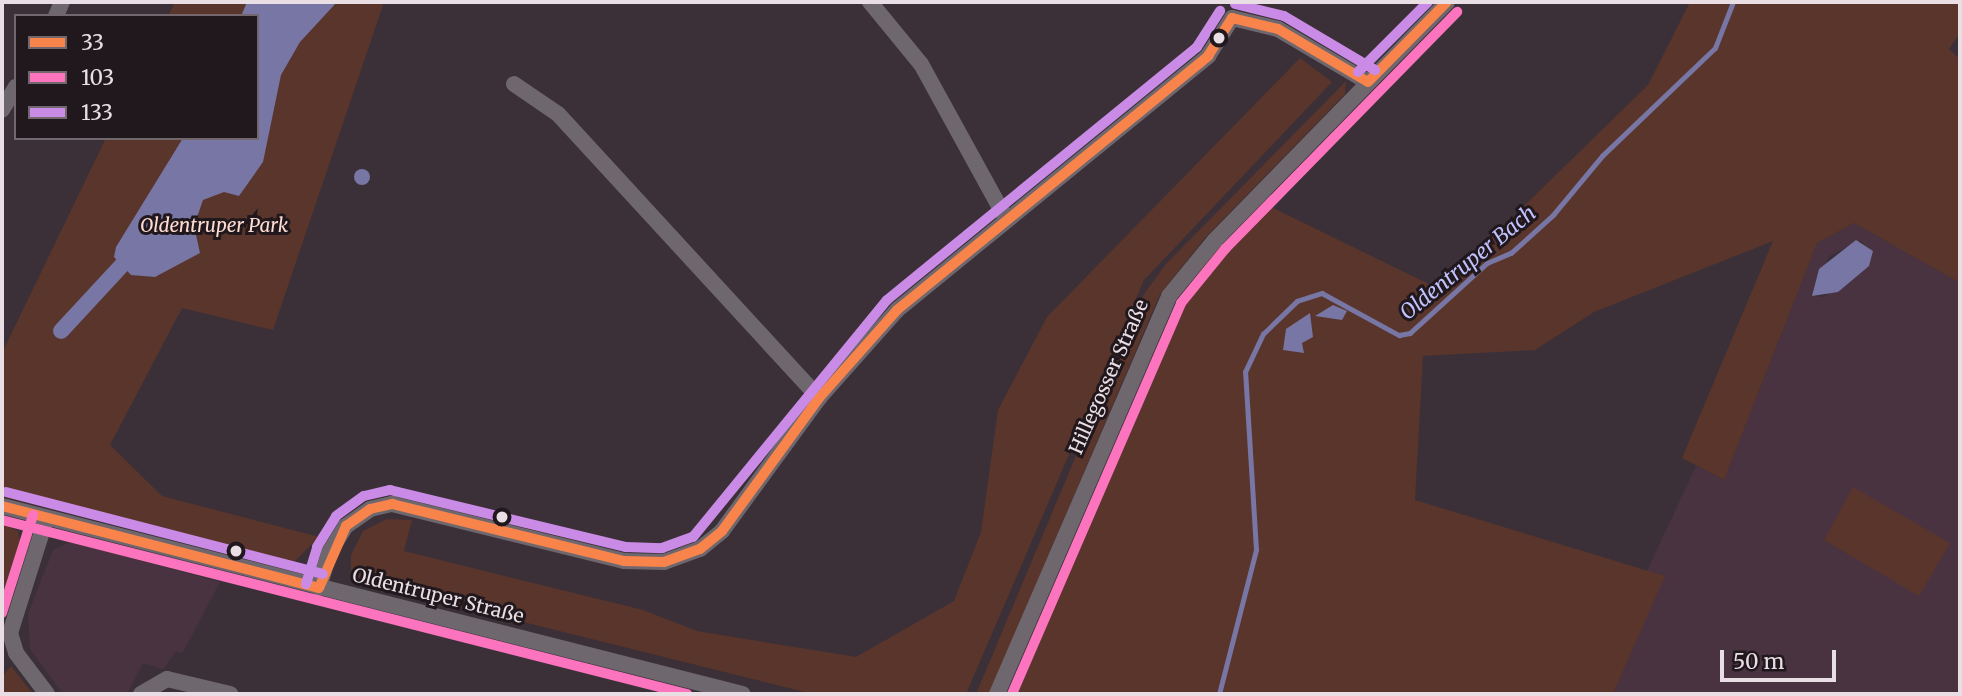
<!DOCTYPE html>
<meta charset="utf-8">
<style>
body{margin:0}
#map{position:relative;width:1962px;height:696px;overflow:hidden;background:#3b3037;font-family:Merriweather,serif}
div>[style]{position:absolute}
.built>*{inset:0;background:#4a3341}
.green>*{inset:0;background:#59352c}
.water>*{inset:0;background:#7776a4}
.round{border-radius:50%}
.stream>*{height:4.5px;margin:-2.25px;padding:0 2.25px;transform-origin:2.25px;border-radius:2.25px;background:#7776a4}
.canal>*{height:16px;margin:-8px;padding:0 8px;transform-origin:8px;border-radius:8px;background:#7776a4}
.minor>*{height:16px;margin:-8px;padding:0 8px;transform-origin:8px;border-radius:8px;background:#6e676e}
.bus-1>*{height:10px;margin:-5px;padding:0 5px;transform-origin:5px;border-radius:5px;background:#f8844c}
.bus-2>*{height:10px;margin:-5px;padding:0 5px;transform-origin:5px;border-radius:5px;background:#fc73be}
.bus-3>*{height:10px;margin:-5px;padding:0 5px;transform-origin:5px;border-radius:5px;background:#ca8be6}
.dots>*{width:19px;height:19px;translate:-50% -50%;box-sizing:border-box;border:4px solid #20181d;border-radius:50%}
span{translate:-50% -50%;white-space:nowrap;text-align:center;line-height:1.15;-webkit-text-stroke:6px #20181d;paint-order:stroke}
.park-label{font-size:19px;color:#fedcd1;font-style:italic}
.street-label{font-size:19px;color:#eadee5}
.water-label{font-size:21px;color:#c0c1fd;font-style:italic}
.frame{position:absolute;inset:0;border:4px solid #eadee5;pointer-events:none}
.legend{position:absolute;left:14px;top:14px;width:245px;height:126px;box-sizing:border-box;background:#20181d;border:2px solid #71676d;margin:0;padding:9px 12px;list-style:none;font-size:21px;color:#eadee5}
.legend li{display:flex;align-items:center;gap:14px;height:35px}
.legend b{width:35px;border:2px solid #71676d}
.scale{position:absolute;left:1720px;top:650px;width:116px;height:32px;box-sizing:border-box;border:4px solid #eadee5;border-top:0;padding-left:9px;font-size:21px;line-height:24px;white-space:nowrap;color:#eadee5;-webkit-text-stroke:5px #20181d;paint-order:stroke}
</style>
<div id="map">
<div class="built">
<i style="clip-path:polygon(evenodd,1854px 223px,1960px 283px,1960px 694px,1613px 694px,1664px 577px,1647px 571px,1696px 466px,1724px 480px,1817px 243px,1854px 223px,1861px 241px,1873px 255px,1824px 297px,1812px 296px,1829px 256px,1861px 241px)"></i>
<i style="clip-path:polygon(71px 542px,220px 582px,182px 654px,176px 651px,163px 669px,143px 663px,127px 694px,63px 694px,30px 649px,28px 614px,53px 550px)"></i>
</div>
<div class="green">
<i style="clip-path:polygon(175px 2px,384px 2px,273px 330px,182px 308px,110px 445px,162px 496px,319px 537px,293px 563px,2px 497px,2px 353px,106px 138px,257px 138px,257px 16px,168px 16px)"></i>
<i style="clip-path:polygon(1690px 2px,1960px 2px,1960px 33px,1949px 49px,1960px 59px,1960px 283px,1854px 223px,1817px 243px,1724px 480px,1682px 458px,1773px 241px,1594px 312px,1535px 350px,1423px 356px,1415px 500px,1665px 576px,1613px 694px,1012px 694px,1159px 341px,1204px 260px,1267px 205px,1439px 289px,1648px 85px)"></i>
<i style="clip-path:polygon(1300px 58px,1332px 82px,1144px 280px,966px 694px,813px 694px,358px 581px,351px 574px,351px 555px,363px 531px,387px 519px,412px 520px,404px 551px,643px 610px,697px 631px,856px 657px,954px 601px,981px 532px,998px 410px,1047px 317px)"></i>
<i style="clip-path:polygon(1346px 81px,1345px 94px,1204px 239px,1160px 294px,994px 683px,988px 694px,976px 694px,1144px 294px,1166px 264px)"></i>
<i style="clip-path:polygon(1853px 487px,1950px 543px,1919px 596px,1824px 540px)"></i>
<i style="clip-path:polygon(3px 524px,18px 531px,21px 546px,2px 607px)"></i>
<i style="clip-path:polygon(11px 666px,33px 694px,4px 694px,2px 677px)"></i>
</div>
<div class="water">
<i style="clip-path:polygon(247px 2px,337px 2px,300px 42px,281px 75px,263px 162px,239px 196px,224px 192px,203px 200px,194px 226px,200px 253px,155px 277px,131px 275px,114px 257px,116px 247px,183px 138px,257px 138px,257px 16px,241px 16px)"></i>
<i class="round" style="left:354px;top:169px;width:16px;height:16px"></i>
<i style="clip-path:polygon(1856px 240px,1873px 251px,1869px 266px,1838px 292px,1812px 296px,1819px 269px)"></i>
<i style="clip-path:polygon(1333px 305px,1347px 311px,1342px 320px,1315px 316px)"></i>
<i style="clip-path:polygon(1310px 313px,1313px 337px,1302px 343px,1304px 353px,1283px 350px,1286px 329px)"></i>
</div>
<div class="stream">
<i style="left:1219px;top:694px;width:149px;rotate:-75.6deg"></i>
<i style="left:1256px;top:550px;width:178px;rotate:-93.5deg"></i>
<i style="left:1245px;top:372px;width:42px;rotate:-64.7deg"></i>
<i style="left:1263px;top:334px;width:47px;rotate:-44.1deg"></i>
<i style="left:1297px;top:301px;width:26px;rotate:-18deg"></i>
<i style="left:1322px;top:293px;width:88px;rotate:28.6deg"></i>
<i style="left:1399px;top:335px;width:11px;rotate:-10deg"></i>
<i style="left:1410px;top:333px;width:104px;rotate:-42.3deg"></i>
<i style="left:1487px;top:263px;width:26px;rotate:-23deg"></i>
<i style="left:1511px;top:253px;width:57px;rotate:-42.1deg"></i>
<i style="left:1553px;top:215px;width:77px;rotate:-50.3deg"></i>
<i style="left:1602px;top:156px;width:156px;rotate:-43.7deg"></i>
<i style="left:1715px;top:48px;width:49px;rotate:-68.6deg"></i>
</div>
<div class="canal">
<i style="left:61px;top:331px;width:109px;rotate:-47.2deg"></i>
</div>
<div class="minor">
<i style="left:870px;top:2px;width:80px;rotate:50.6deg"></i>
<i style="left:921px;top:64px;width:175px;rotate:61.2deg"></i>
<i style="left:56px;top:16px;width:15px;rotate:-67deg"></i>
<i style="left:514px;top:84px;width:53px;rotate:34.3deg"></i>
<i style="left:558px;top:114px;width:386px;rotate:47.4deg"></i>
<i style="left:2px;top:110px;width:27px;rotate:-59deg"></i>
<i style="left:2px;top:506px;width:764px;rotate:14.24deg"></i>
<i style="left:46px;top:519px;width:120px;rotate:107.5deg"></i>
<i style="left:10px;top:633px;width:21px;rotate:73deg"></i>
<i style="left:16px;top:653px;width:51px;rotate:52.9deg"></i>
<i style="left:319px;top:588px;width:36px;rotate:-74deg"></i>
<i style="left:329px;top:553px;width:32px;rotate:-58deg"></i>
<i style="left:346px;top:526px;width:29px;rotate:-35deg"></i>
<i style="left:370px;top:509px;width:23px;rotate:-13deg"></i>
<i style="left:392px;top:504px;width:239px;rotate:13.8deg"></i>
<i style="left:624px;top:561px;width:40px;rotate:1.4deg"></i>
<i style="left:664px;top:562px;width:38px;rotate:-20deg"></i>
<i style="left:700px;top:549px;width:28px;rotate:-39deg"></i>
<i style="left:722px;top:531px;width:165px;rotate:-53.9deg"></i>
<i style="left:819px;top:398px;width:118px;rotate:-48.4deg"></i>
<i style="left:897px;top:310px;width:402px;rotate:-39.2deg"></i>
<i style="left:1208px;top:56px;width:45px;rotate:-57.7deg"></i>
<i style="left:1232px;top:18px;width:47px;rotate:13.4deg"></i>
<i style="left:1278px;top:29px;width:104px;rotate:30.5deg"></i>
<i style="left:141px;top:694px;width:30px;rotate:-30deg"></i>
<i style="left:167px;top:679px;width:65px;rotate:13.4deg"></i>
<i style="left:997px;top:694px;width:434px;rotate:-66.6deg"></i>
<i style="left:1169px;top:296px;width:72px;rotate:-50.6deg"></i>
<i style="left:1215px;top:240px;width:332px;rotate:-45.7deg"></i>
</div>
<div class="bus-1">
<i style="left:1232px;top:18px;width:47px;rotate:13.4deg"></i>
<i style="left:1278px;top:29px;width:104px;rotate:30.5deg"></i>
<i style="left:1368px;top:82px;width:112px;rotate:-45.4deg"></i>
<i style="left:2px;top:506px;width:327px;rotate:14.5deg"></i>
<i style="left:319px;top:588px;width:68px;rotate:-66.5deg"></i>
<i style="left:346px;top:526px;width:29px;rotate:-35deg"></i>
<i style="left:370px;top:509px;width:23px;rotate:-13deg"></i>
<i style="left:392px;top:504px;width:239px;rotate:13.8deg"></i>
<i style="left:624px;top:561px;width:40px;rotate:1.4deg"></i>
<i style="left:664px;top:562px;width:38px;rotate:-20deg"></i>
<i style="left:700px;top:549px;width:28px;rotate:-39deg"></i>
<i style="left:722px;top:531px;width:165px;rotate:-53.9deg"></i>
<i style="left:819px;top:398px;width:118px;rotate:-48.4deg"></i>
<i style="left:897px;top:310px;width:402px;rotate:-39.2deg"></i>
<i style="left:1208px;top:56px;width:45px;rotate:-57.7deg"></i>
</div>
<div class="bus-2">
<i style="left:2px;top:520px;width:707px;rotate:14.25deg"></i>
<i style="left:2px;top:613px;width:103px;rotate:-72.4deg"></i>
<i style="left:1012px;top:694px;width:426px;rotate:-66.6deg"></i>
<i style="left:1181px;top:303px;width:70px;rotate:-50.8deg"></i>
<i style="left:1225px;top:249px;width:332px;rotate:-45.6deg"></i>
</div>
<div class="bus-3">
<i style="left:1235px;top:4px;width:50px;rotate:13.8deg"></i>
<i style="left:1284px;top:16px;width:106px;rotate:30.7deg"></i>
<i style="left:1358px;top:72px;width:99px;rotate:-45deg"></i>
<i style="left:6px;top:492px;width:327px;rotate:14.5deg"></i>
<i style="left:306px;top:584px;width:39px;rotate:-73deg"></i>
<i style="left:317px;top:547px;width:36px;rotate:-58deg"></i>
<i style="left:336px;top:516px;width:34px;rotate:-36deg"></i>
<i style="left:364px;top:496px;width:27px;rotate:-13deg"></i>
<i style="left:390px;top:490px;width:243px;rotate:13.6deg"></i>
<i style="left:626px;top:547px;width:36px;rotate:2deg"></i>
<i style="left:662px;top:548px;width:33px;rotate:-20deg"></i>
<i style="left:693px;top:537px;width:306px;rotate:-50.7deg"></i>
<i style="left:887px;top:300px;width:400px;rotate:-39.2deg"></i>
<i style="left:1197px;top:47px;width:43px;rotate:-57.4deg"></i>
</div>
<div class="dots">
<i style="left:1219px;top:38px;background:#eadee5"></i>
<i style="left:502px;top:517px;background:#eadee5"></i>
<i style="left:236px;top:551px;background:#eadee5"></i>
</div>
<div class="park-label">
<span style="left:214px;top:226px">Oldentruper Park</span>
</div>
<div class="street-label">
<span style="left:1109px;top:377px;rotate:-66deg">Hillegosser Straße</span>
<span style="left:438px;top:596px;rotate:14deg">Oldentruper Straße</span>
</div>
<div class="water-label">
<span style="left:1468px;top:263px;rotate:-39deg">Oldentruper Bach</span>
</div>
<div class="frame"></div>
<ul class="legend">
<li><b style="height:9px;background:#f8844c"></b>33</li>
<li><b style="height:9px;background:#fc73be"></b>103</li>
<li><b style="height:9px;background:#ca8be6"></b>133</li>
</ul>
<div class="scale">50 m</div>
</div>
